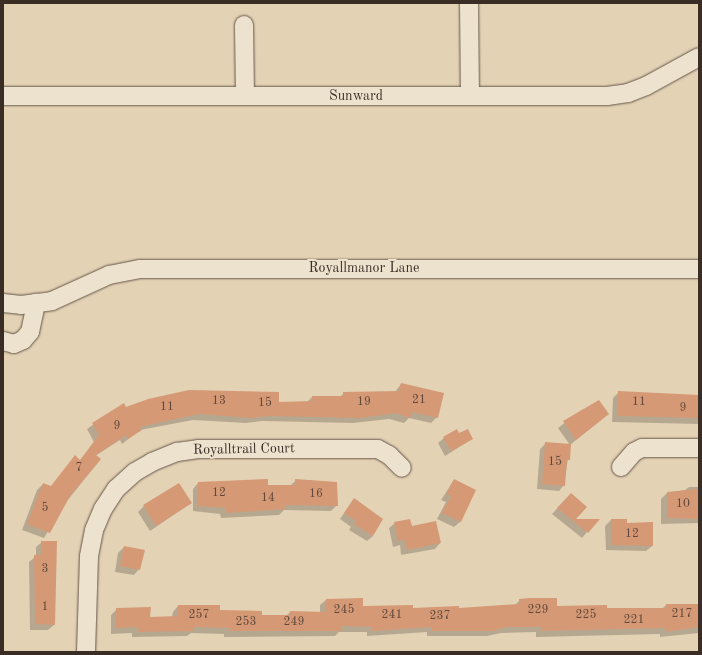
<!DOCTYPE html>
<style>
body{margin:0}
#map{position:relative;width:702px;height:655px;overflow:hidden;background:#e4d2b4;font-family:"Old Standard TT",serif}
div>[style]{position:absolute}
.shadow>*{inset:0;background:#0003}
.building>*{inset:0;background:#d59976}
.roads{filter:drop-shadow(0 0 1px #64564a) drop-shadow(0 0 1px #64564a)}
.street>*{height:18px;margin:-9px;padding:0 9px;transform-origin:9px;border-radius:9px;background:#ede2ce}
span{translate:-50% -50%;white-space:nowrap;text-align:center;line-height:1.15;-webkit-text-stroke:4px #ede2ce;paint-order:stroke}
.number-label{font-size:12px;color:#61483a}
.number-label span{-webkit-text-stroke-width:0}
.street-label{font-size:14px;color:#3a2d26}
.frame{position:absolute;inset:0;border:4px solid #3a2d26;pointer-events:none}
</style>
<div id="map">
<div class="shadow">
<i style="clip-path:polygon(401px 384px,437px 417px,431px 423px,409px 418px,404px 423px,389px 419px,353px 423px,262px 421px,246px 423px,193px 420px,140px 430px,122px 444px,120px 440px,95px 456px,100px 460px,67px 501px,44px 538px,22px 530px,37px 490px,43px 484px,51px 487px,75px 457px,80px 461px,94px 442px,87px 429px,123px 404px,126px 408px,307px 402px,312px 397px,340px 397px,344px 393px,395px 392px)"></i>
<i style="clip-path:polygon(619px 392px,699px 396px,699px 424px,612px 422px,613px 398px)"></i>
<i style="clip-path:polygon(583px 409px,608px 414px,570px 445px,564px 485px,559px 491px,537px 489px,540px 449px,546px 443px,570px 445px,558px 428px)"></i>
<i style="clip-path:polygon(444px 438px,472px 439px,445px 456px,438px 443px)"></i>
<i style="clip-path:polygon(296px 480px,311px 480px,321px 483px,337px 505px,331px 511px,284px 510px,279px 515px,221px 518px,220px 514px,193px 511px,193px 489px,198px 483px,290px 486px)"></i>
<i style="clip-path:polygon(454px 480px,475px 491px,460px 522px,454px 527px,437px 519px,446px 502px,441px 500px)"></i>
<i style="clip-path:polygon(689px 487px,699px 487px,699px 523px,661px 524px,661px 499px,667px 493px,685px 490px)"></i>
<i style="clip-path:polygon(354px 499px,373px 536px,367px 541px,349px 530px,351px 527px,340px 519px)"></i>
<i style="clip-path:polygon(565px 500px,574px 520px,587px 532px,582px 538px,552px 514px)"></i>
<i style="clip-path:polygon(191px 503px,150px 531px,138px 512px,144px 506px)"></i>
<i style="clip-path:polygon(611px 520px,626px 524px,652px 546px,646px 551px,606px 550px,605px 526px)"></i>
<i style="clip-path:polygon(435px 522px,440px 543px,435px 549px,401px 555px,400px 545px,393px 547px,389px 528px,395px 523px,411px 527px)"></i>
<i style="clip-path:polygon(42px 542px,54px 625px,48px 630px,30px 630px,29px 562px,36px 556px,36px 547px)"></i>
<i style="clip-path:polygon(124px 547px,139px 569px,134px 575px,115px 572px,118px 553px)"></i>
<i style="clip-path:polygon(326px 600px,362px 607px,412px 609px,458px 610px,514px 606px,520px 600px,556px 607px,606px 609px,662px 609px,666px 605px,699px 604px,699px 633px,660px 637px,660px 634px,536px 637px,536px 632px,501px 633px,487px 636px,427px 636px,427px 632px,367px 636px,367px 632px,339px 632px,335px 636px,224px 637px,224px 634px,191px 633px,187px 636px,132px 637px,132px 633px,111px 634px,111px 615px,117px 609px,149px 618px,172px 617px,173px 612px,178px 606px,261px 616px,286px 616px,290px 612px,320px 613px,320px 605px)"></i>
</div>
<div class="building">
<i style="clip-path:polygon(401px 383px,444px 393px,438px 418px,412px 412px,410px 418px,396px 413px,360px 418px,268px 416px,252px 418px,199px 414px,139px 427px,142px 430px,128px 439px,126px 435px,96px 455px,101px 459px,70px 496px,50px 533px,27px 524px,43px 483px,51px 486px,75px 455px,80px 460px,99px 435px,92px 423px,124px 403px,126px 407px,148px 399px,189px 390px,279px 392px,279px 402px,312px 401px,312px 396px,343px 396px,343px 392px,399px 391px)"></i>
<i style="clip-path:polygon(618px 391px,699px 395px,699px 418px,618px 416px)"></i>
<i style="clip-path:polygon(599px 400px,609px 414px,576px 440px,563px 421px)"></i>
<i style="clip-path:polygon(457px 429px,459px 433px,468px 429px,473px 439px,451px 451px,443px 437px)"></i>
<i style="clip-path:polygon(545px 442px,571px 444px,570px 460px,567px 460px,565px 486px,542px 484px)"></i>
<i style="clip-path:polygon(268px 479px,268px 485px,296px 485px,295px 479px,337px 482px,338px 506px,286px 505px,286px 509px,226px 513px,226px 508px,198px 506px,198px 482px)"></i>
<i style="clip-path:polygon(454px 479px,476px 490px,461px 522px,442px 513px,451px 496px,446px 494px)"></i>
<i style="clip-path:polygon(179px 483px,192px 503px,156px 526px,143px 505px)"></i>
<i style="clip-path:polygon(699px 489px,699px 519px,667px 518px,667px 492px)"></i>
<i style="clip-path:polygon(571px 493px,587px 507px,576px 519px,600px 519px,588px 533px,557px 508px)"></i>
<i style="clip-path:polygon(354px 498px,383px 519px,373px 536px,354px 524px,356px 521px,344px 513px)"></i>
<i style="clip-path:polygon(410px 519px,412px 526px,436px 521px,441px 543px,407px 550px,405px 540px,398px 541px,394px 522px)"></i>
<i style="clip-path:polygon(611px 519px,627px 519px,627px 523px,653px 522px,653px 546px,611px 545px)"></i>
<i style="clip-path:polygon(41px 541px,57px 541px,55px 625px,35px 624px,34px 555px,41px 555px)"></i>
<i style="clip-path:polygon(124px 546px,145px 550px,140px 570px,120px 566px)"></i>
<i style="clip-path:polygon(363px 598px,363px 606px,413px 605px,413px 608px,459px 606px,459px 608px,519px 604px,519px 599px,530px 598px,557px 598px,557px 606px,607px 605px,607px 608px,666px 608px,666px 604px,699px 604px,699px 627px,665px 632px,665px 628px,541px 631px,541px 627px,507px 627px,493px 631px,432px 631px,432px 627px,372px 631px,372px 627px,342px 626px,342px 631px,229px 631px,229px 628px,194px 627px,194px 631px,138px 632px,138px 627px,116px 628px,116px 608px,151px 607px,150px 617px,178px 616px,178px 605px,220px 605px,220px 610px,262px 611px,262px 615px,290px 615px,290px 611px,325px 612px,326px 599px)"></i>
</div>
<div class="roads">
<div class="street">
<i style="left:469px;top:3px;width:93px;rotate:89.4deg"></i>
<i style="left:244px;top:25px;width:70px;rotate:89.2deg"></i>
<i style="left:3px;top:96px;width:604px"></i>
<i style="left:607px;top:96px;width:21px;rotate:-8deg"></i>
<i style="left:628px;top:93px;width:19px;rotate:-21deg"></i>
<i style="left:646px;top:86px;width:60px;rotate:-28.7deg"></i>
<i style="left:3px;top:303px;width:18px;rotate:6deg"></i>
<i style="left:21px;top:305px;width:31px;rotate:-7deg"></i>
<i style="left:52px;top:301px;width:63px;rotate:-24.5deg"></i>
<i style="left:109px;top:275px;width:32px;rotate:-11deg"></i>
<i style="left:140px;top:269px;width:559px"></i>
<i style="left:3px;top:341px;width:11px;rotate:15deg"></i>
<i style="left:14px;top:344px;width:10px;rotate:-24deg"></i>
<i style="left:23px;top:340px;width:11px;rotate:-49deg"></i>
<i style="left:30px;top:332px;width:30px;rotate:-78deg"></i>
<i style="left:621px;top:467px;width:20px;rotate:-49deg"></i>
<i style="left:634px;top:452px;width:9px;rotate:-27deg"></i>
<i style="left:642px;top:448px;width:57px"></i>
<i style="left:86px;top:652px;width:96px;rotate:-88.2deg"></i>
<i style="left:89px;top:556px;width:26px;rotate:-79deg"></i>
<i style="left:94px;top:530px;width:23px;rotate:-67deg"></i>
<i style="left:103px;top:509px;width:24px;rotate:-57deg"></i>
<i style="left:116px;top:489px;width:25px;rotate:-42deg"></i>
<i style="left:135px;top:472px;width:20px;rotate:-30deg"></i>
<i style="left:152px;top:462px;width:27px;rotate:-22deg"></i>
<i style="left:177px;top:452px;width:21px;rotate:-8deg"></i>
<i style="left:198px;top:449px;width:180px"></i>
<i style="left:378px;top:449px;width:13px;rotate:29deg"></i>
<i style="left:389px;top:455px;width:18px;rotate:45deg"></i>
</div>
</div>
<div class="number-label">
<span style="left:419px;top:401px">21</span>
<span style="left:219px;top:402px">13</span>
<span style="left:364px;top:403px">19</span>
<span style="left:639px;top:403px">11</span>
<span style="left:265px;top:404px">15</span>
<span style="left:167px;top:408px">11</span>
<span style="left:683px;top:409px">9</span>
<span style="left:117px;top:427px">9</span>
<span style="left:555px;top:463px">15</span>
<span style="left:79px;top:469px">7</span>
<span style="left:219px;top:494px">12</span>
<span style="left:316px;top:495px">16</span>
<span style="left:268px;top:499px">14</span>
<span style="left:683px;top:505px">10</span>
<span style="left:45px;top:509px">5</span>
<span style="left:632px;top:535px">12</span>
<span style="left:45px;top:570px">3</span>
<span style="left:45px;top:608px">1</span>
<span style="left:344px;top:611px">245</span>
<span style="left:538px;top:611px">229</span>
<span style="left:682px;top:615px">217</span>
<span style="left:199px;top:616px">257</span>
<span style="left:392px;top:616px">241</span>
<span style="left:586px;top:616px">225</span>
<span style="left:440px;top:617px">237</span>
<span style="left:634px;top:621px">221</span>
<span style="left:246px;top:623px">253</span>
<span style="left:294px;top:623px">249</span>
</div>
<div class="street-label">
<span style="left:356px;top:96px">Sunward</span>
<span style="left:364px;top:268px">Royallmanor Lane</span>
<span style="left:244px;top:449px;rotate:-1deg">Royalltrail Court</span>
</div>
<div class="frame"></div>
</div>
